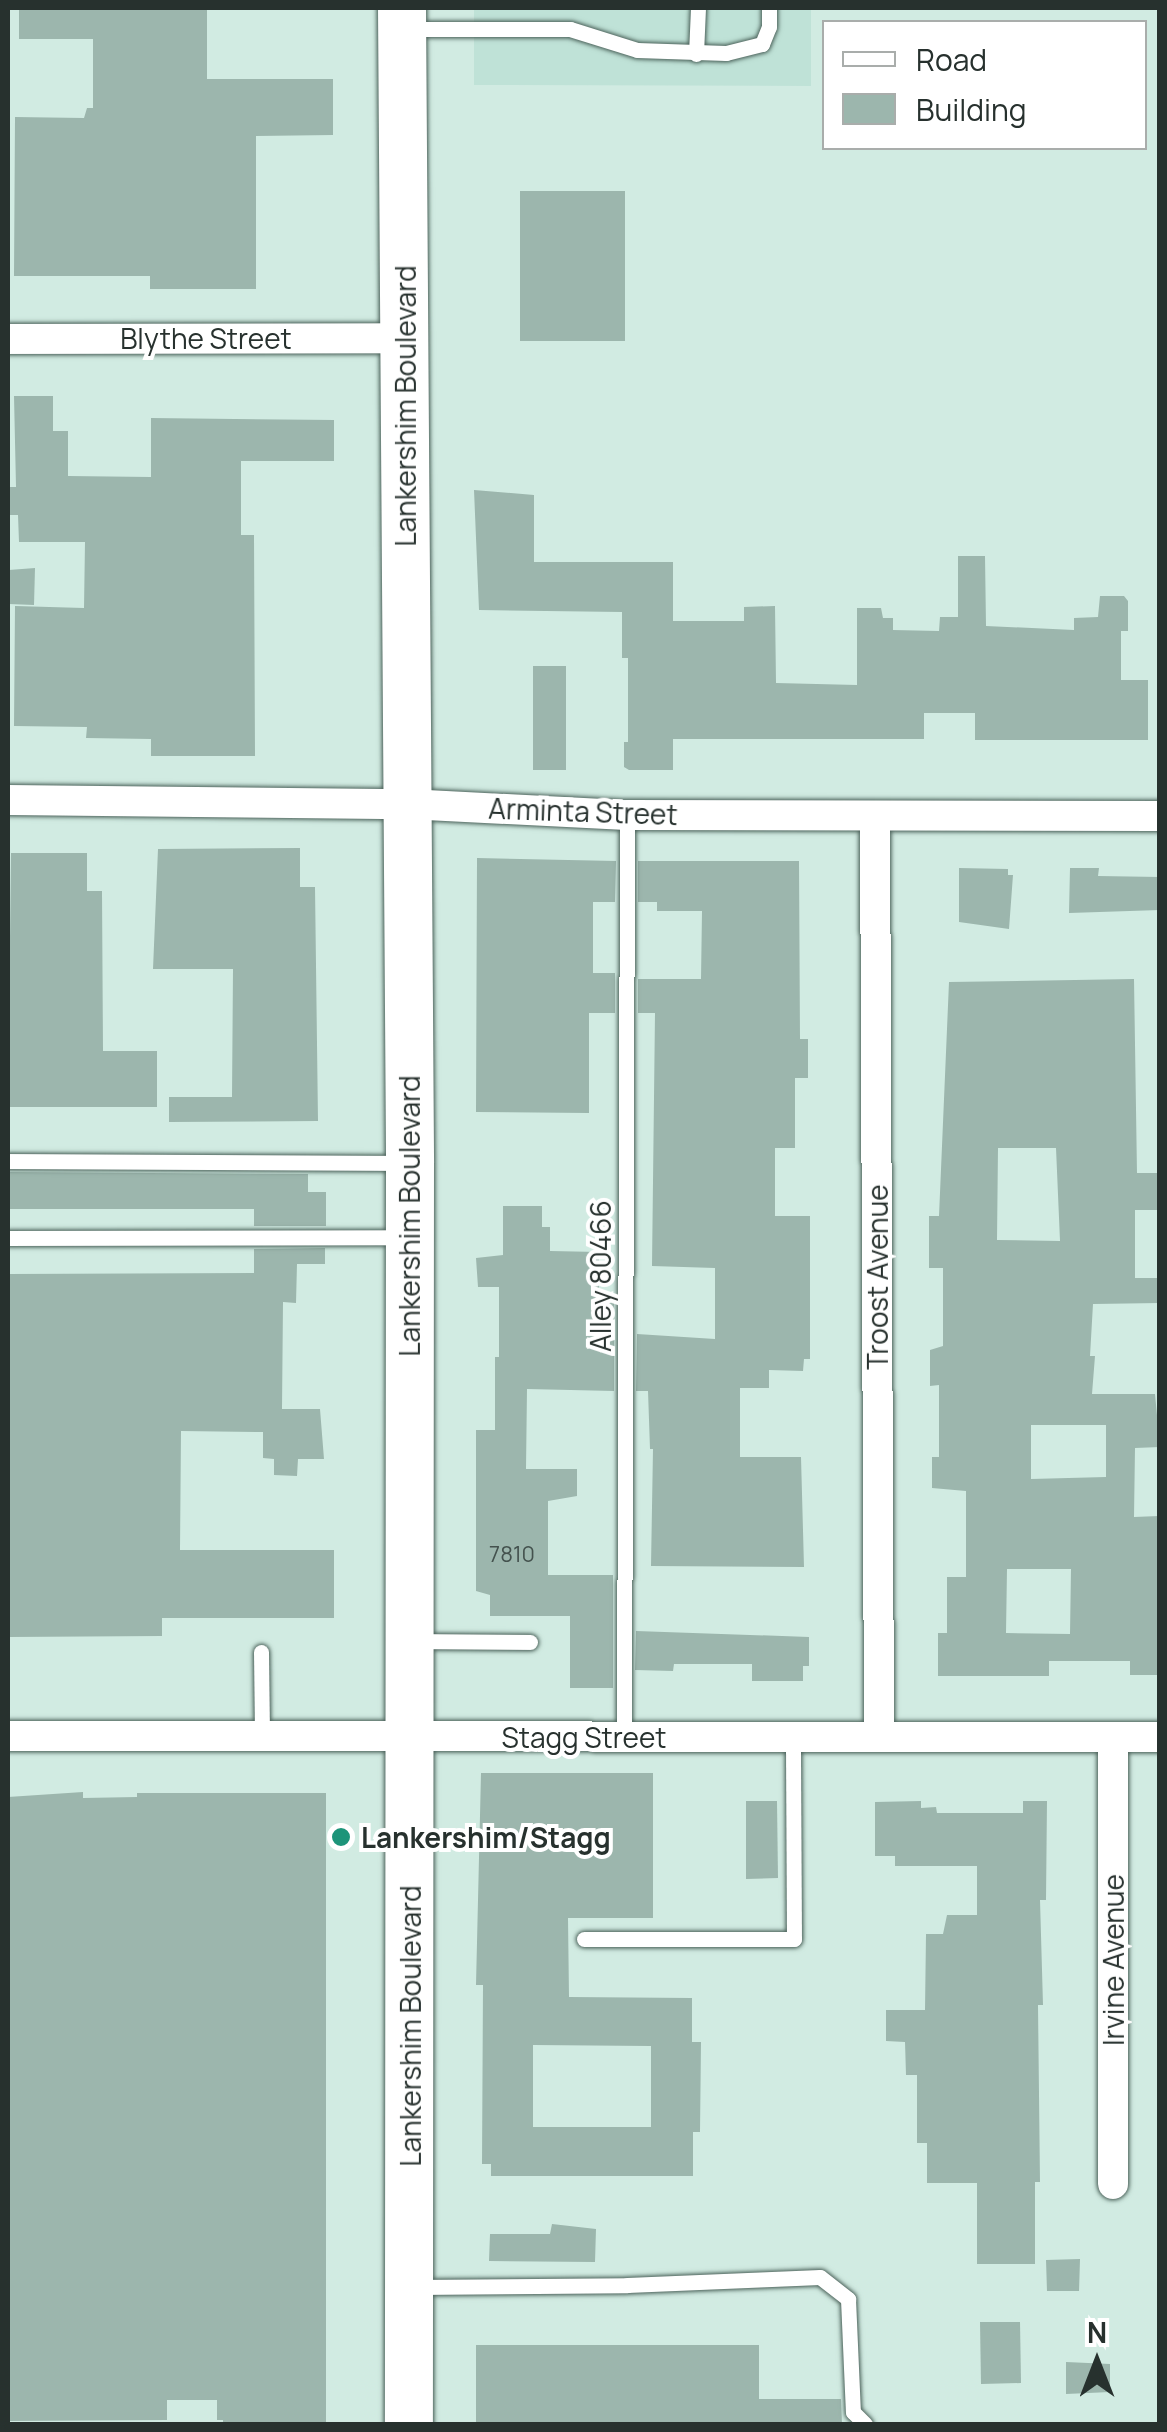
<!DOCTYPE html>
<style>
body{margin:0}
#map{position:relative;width:1167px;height:2432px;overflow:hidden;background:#d1ebe2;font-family:Manrope,sans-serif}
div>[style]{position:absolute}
.built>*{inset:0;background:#bfe2d7}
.building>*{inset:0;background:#9cb6ad}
.roads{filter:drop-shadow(0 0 2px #4c635b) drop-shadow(0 0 2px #4c635b)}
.service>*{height:15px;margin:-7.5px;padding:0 7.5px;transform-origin:7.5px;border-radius:7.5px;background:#fff}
.minor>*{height:30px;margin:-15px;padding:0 15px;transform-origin:15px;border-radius:15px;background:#fff}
.primary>*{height:48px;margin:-24px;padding:0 24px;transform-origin:24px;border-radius:24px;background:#fff}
.dots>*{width:28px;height:28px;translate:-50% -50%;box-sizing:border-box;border:5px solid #fff;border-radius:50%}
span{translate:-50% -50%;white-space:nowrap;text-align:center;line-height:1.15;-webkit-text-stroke:8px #fff;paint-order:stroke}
.number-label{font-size:22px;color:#44524e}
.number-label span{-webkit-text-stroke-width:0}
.street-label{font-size:28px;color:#27312e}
.poi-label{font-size:28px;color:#27312e;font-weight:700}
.left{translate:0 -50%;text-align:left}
.frame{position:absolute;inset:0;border:10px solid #27312e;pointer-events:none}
.legend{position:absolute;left:822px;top:20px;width:325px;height:130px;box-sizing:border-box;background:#fff;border:2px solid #a9adab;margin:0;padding:12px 18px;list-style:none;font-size:30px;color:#27312e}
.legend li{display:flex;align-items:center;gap:20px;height:50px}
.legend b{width:50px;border:2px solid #a9adab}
.north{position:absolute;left:1047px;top:2312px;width:100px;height:100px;-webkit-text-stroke:8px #fff;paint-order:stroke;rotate:0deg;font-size:28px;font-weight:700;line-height:40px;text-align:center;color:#27312e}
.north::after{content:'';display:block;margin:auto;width:35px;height:45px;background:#27312e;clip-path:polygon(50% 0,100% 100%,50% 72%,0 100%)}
</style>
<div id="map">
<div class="built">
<i style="clip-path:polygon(474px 8px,811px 8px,811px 86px,474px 85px)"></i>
</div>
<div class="building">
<i style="clip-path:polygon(19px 8px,207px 8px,207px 79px,333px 79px,333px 135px,256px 136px,256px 289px,150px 289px,150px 276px,14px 276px,15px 117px,84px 118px,87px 108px,93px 108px,93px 39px,19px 39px)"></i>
<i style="clip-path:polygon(520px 191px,625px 191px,625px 341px,520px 341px)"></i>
<i style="clip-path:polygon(14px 396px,53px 396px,53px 431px,68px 431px,68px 476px,151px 477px,151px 418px,334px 420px,334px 461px,241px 461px,241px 535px,254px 535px,255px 756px,151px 756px,151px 739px,86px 738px,87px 727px,14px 726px,15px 606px,84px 608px,85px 542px,19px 542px,18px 515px,8px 515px,8px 487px,16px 487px)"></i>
<i style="clip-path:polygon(474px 490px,534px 495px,534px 562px,673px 562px,673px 621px,744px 621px,744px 607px,775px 606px,776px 683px,857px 685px,857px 608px,881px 608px,883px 618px,893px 618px,893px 630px,939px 631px,940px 617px,958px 617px,958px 556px,985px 556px,986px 626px,1074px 630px,1074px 618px,1098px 617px,1100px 596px,1124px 596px,1128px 601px,1128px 631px,1121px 631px,1121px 680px,1148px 680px,1148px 740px,975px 740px,975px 713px,924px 713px,924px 739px,673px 739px,673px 770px,629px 770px,624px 767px,624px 742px,628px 742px,628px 658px,622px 658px,622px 612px,479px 610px)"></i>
<i style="clip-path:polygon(35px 568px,34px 605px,9px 604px,9px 570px)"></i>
<i style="clip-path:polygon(533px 666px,566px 666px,566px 770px,533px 770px)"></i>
<i style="clip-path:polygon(300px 848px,300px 887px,315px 887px,318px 1121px,169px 1122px,169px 1097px,232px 1097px,233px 969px,153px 969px,158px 849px)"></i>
<i style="clip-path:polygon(11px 853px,87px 853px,87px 891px,102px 891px,103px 1051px,157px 1051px,157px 1107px,8px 1107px)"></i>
<i style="clip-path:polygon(477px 858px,616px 861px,615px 902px,593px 902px,593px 973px,615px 973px,615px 1013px,589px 1013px,589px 1113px,476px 1112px)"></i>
<i style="clip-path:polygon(638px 861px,799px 861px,800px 1039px,808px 1039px,808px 1078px,795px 1078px,795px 1148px,775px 1148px,775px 1216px,810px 1216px,810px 1359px,804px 1359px,803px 1371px,769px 1370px,769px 1388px,740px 1388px,740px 1457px,801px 1457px,804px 1567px,651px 1566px,653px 1449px,650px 1449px,648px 1391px,636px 1391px,637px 1334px,715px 1339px,715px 1268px,652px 1266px,655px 1013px,638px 1013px,638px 979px,701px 979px,702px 911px,657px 911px,657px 902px,638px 902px)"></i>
<i style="clip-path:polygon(959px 868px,1008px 869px,1008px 875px,1013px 875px,1009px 929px,959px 922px)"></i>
<i style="clip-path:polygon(1070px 868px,1099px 868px,1098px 876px,1160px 877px,1160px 910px,1069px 913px)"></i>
<i style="clip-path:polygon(evenodd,1134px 979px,1137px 1173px,1160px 1173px,1160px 1210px,1135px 1210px,1135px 1278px,1160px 1278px,1160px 1303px,1093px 1304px,1090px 1356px,1095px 1356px,1092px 1394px,1155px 1394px,1160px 1447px,1135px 1448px,1134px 1517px,1159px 1516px,1160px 1675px,1130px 1675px,1130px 1661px,1049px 1661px,1049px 1676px,938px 1676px,938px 1633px,947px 1633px,947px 1577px,966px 1577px,966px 1491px,932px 1488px,932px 1457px,939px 1457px,939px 1385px,930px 1386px,930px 1350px,943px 1346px,943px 1268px,929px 1268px,929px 1216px,939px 1216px,949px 982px,1134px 979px,998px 1148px,1056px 1148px,1060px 1241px,997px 1240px,998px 1148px,1134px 979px,1031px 1425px,1106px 1425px,1106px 1477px,1031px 1479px,1031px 1425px,1134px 979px,1007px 1569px,1071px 1569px,1070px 1634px,1006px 1633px,1007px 1569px)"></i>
<i style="clip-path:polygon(8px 1172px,308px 1174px,308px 1192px,326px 1192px,326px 1226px,254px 1226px,254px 1209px,8px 1209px)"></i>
<i style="clip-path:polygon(503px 1206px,542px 1206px,542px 1227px,550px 1227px,550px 1251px,599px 1252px,599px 1298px,614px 1298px,614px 1391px,527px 1389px,526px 1469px,577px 1469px,577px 1496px,548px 1501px,548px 1575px,613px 1575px,613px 1688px,570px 1688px,570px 1616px,490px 1616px,490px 1595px,476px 1591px,476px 1430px,495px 1430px,495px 1357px,499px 1357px,499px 1287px,478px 1287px,476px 1258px,503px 1255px)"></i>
<i style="clip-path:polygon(325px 1248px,325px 1264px,297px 1264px,296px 1303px,283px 1302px,282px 1409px,320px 1409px,324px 1459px,298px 1459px,297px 1476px,274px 1475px,274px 1459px,263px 1458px,263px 1432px,181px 1431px,180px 1550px,334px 1550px,334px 1618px,162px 1618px,162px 1636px,8px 1637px,8px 1274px,254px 1273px,254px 1249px)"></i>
<i style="clip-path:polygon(636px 1631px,809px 1637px,809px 1666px,803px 1666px,803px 1681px,752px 1681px,752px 1664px,674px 1664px,673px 1671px,635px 1670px)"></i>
<i style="clip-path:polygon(evenodd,481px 1773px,653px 1773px,653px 1918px,568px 1918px,569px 1997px,692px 1998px,692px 2042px,701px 2042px,700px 2132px,693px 2132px,693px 2176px,491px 2176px,491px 2164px,482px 2164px,483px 1985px,476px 1985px,481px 1773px,533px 2045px,651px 2046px,651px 2127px,533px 2127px,533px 2045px)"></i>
<i style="clip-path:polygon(83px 1792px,83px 1798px,137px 1797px,137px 1793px,326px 1793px,326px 2424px,223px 2424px,223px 2420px,217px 2420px,217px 2400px,167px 2400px,167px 2420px,8px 2421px,8px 1797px)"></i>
<i style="clip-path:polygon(746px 1801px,777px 1801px,778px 1878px,746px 1879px)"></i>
<i style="clip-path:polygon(921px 1801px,921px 1808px,936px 1807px,937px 1813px,1023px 1813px,1023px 1801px,1047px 1801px,1046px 1900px,1040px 1900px,1043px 2005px,1038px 2005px,1040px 2182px,1035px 2182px,1035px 2264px,977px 2264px,977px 2183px,927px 2183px,927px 2143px,917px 2143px,917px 2075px,906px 2075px,905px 2042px,886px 2041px,886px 2010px,925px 2010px,926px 1934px,943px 1934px,947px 1915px,977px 1915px,977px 1866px,895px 1866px,895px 1856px,875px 1856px,875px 1802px)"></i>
<i style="clip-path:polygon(552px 2224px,596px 2229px,595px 2262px,489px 2261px,490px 2234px,550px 2234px)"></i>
<i style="clip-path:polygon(1080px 2259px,1079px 2291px,1047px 2291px,1046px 2260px)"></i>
<i style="clip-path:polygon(980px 2322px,1020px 2322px,1021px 2383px,981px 2384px)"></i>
<i style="clip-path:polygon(476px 2345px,759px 2345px,759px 2399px,841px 2399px,842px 2424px,476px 2424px)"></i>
<i style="clip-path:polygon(1066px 2362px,1110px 2364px,1110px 2392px,1066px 2394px)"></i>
</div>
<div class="roads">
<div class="service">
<i style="left:406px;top:29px;width:164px"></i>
<i style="left:570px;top:29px;width:70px;rotate:17.4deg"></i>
<i style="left:637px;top:50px;width:89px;rotate:1.9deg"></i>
<i style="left:726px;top:53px;width:37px;rotate:-14deg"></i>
<i style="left:762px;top:44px;width:18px;rotate:-68deg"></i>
<i style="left:769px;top:27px;width:19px;rotate:-90deg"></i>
<i style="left:696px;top:54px;width:46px;rotate:-87.5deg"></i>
<i style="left:8px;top:1161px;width:398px;rotate:0.3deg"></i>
<i style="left:8px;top:1238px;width:398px;rotate:-0.1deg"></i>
<i style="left:413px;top:1641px;width:117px;rotate:0.5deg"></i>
<i style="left:261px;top:1652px;width:84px;rotate:89.3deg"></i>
<i style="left:624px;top:1736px;width:921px;rotate:-89.81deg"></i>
<i style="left:584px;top:1939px;width:210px"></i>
<i style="left:794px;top:1939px;width:202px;rotate:-90.3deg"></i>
<i style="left:414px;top:2287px;width:213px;rotate:-0.5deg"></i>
<i style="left:627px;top:2285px;width:193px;rotate:-2.4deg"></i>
<i style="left:820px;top:2277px;width:36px;rotate:38deg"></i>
<i style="left:848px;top:2299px;width:113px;rotate:87.5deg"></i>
<i style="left:853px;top:2412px;width:17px;rotate:45deg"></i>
</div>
<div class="minor">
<i style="left:8px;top:339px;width:397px;rotate:-0.1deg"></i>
<i style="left:8px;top:800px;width:399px;rotate:0.6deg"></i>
<i style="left:407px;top:804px;width:220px;rotate:2.9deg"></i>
<i style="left:627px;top:815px;width:533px;rotate:0.11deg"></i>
<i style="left:875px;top:816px;width:921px;rotate:89.75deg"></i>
<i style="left:8px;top:1736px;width:1152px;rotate:0.05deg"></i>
<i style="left:1113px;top:1737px;width:447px;rotate:90deg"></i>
</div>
<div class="primary">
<i style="left:402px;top:8px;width:1155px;rotate:89.6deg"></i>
<i style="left:410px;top:1163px;width:1261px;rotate:90.05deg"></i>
</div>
</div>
<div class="dots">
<i style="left:341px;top:1837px;background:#1c9479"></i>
</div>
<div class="number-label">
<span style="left:512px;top:1555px">7810</span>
</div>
<div class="street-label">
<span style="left:206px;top:338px">Blythe Street</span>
<span style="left:405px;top:406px;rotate:-90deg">Lankershim Boulevard</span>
<span style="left:583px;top:811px;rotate:2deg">Arminta Street</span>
<span style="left:409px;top:1216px;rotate:-90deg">Lankershim Boulevard</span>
<span style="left:600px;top:1276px;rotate:-90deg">Alley 80466</span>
<span style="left:877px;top:1277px;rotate:-90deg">Troost Avenue</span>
<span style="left:584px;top:1737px">Stagg Street</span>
<span style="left:1113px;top:1960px;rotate:-90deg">Irvine Avenue</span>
<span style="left:410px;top:2026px;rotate:-90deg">Lankershim Boulevard</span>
</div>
<div class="poi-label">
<span class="left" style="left:361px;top:1837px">Lankershim/Stagg</span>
</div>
<div class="frame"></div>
<ul class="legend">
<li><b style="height:12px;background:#fff"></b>Road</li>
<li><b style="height:28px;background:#9cb6ad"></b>Building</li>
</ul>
<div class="north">N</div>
</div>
